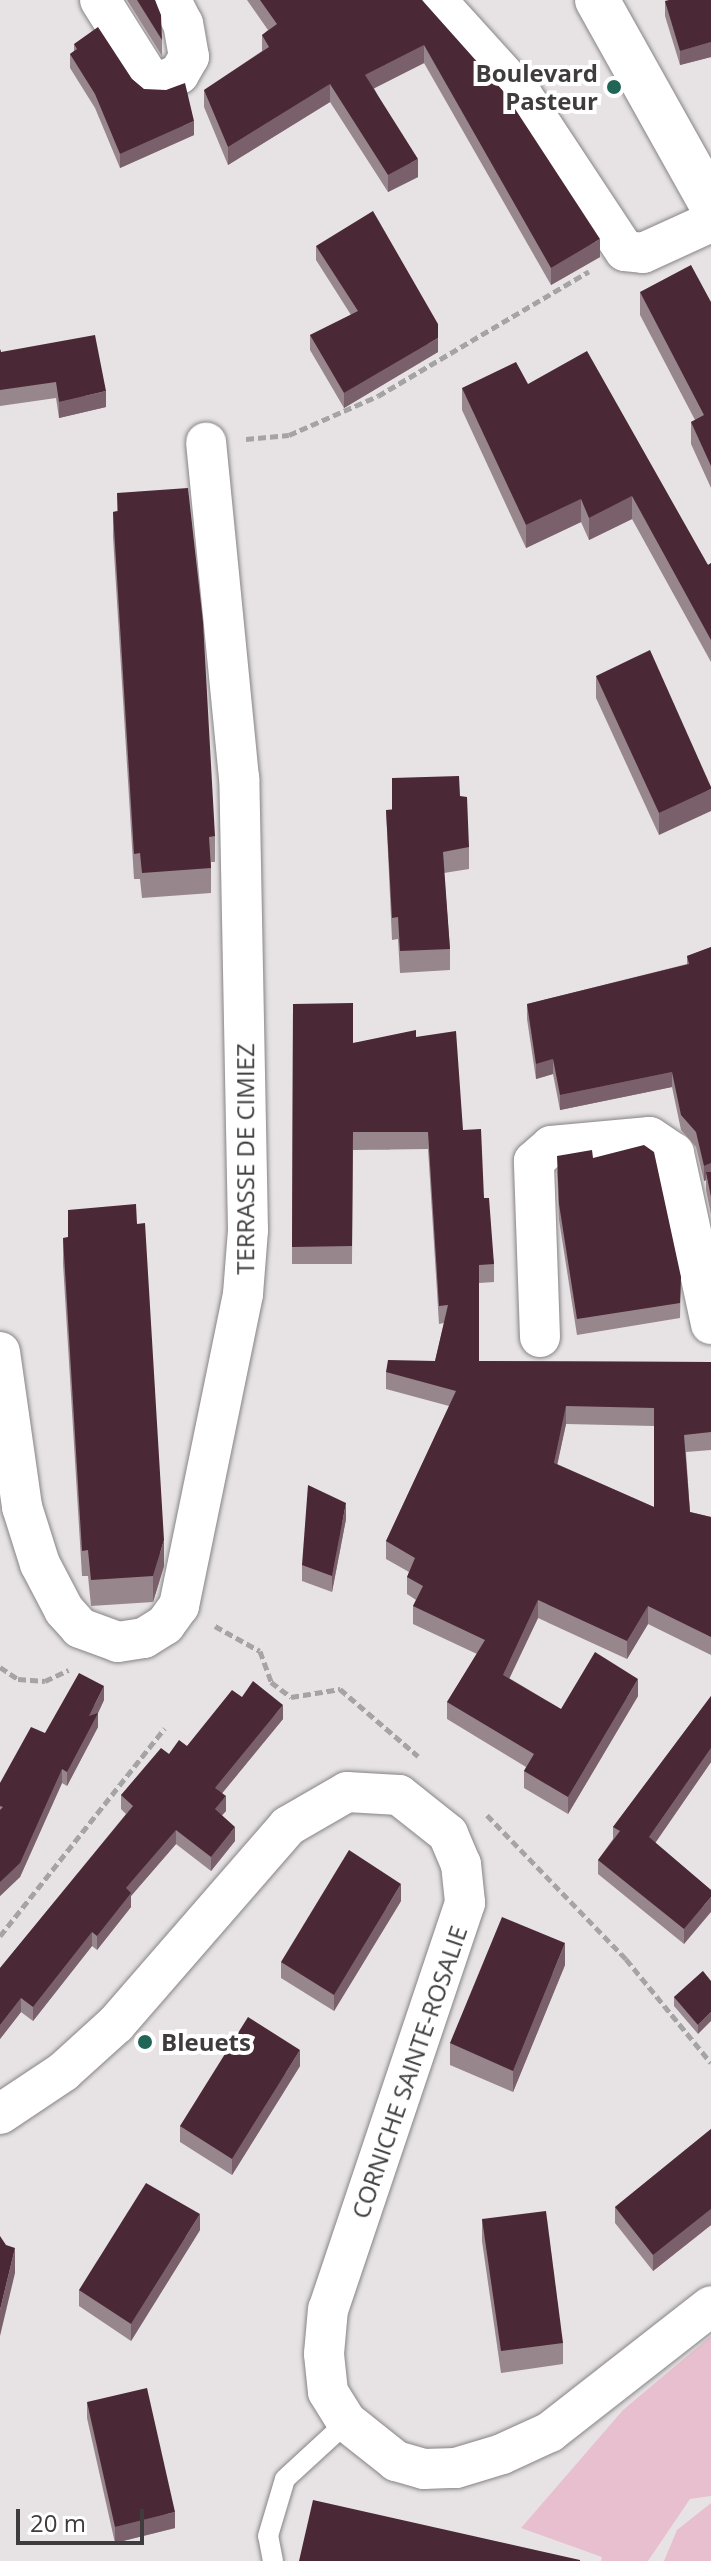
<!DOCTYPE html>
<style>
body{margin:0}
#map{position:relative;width:711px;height:2561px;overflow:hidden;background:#e7e3e5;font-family:"Open Sans",sans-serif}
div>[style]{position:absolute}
.green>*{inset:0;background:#e8bfce}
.path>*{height:5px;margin-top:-2.5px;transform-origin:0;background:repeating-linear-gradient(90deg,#a6a3a4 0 8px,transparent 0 12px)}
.roads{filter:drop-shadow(0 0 2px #878485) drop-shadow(0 0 2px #878485)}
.service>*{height:20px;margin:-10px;padding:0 10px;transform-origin:10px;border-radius:10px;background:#fff}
.minor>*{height:40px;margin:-20px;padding:0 20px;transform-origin:20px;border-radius:20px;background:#fff}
.tertiary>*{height:44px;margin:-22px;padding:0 22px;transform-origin:22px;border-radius:22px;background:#fff}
.wall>*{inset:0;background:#98868d}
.shaded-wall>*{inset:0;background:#79606a}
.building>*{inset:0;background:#4a2835}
.dots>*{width:22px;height:22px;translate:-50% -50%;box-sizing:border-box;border:4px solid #fff;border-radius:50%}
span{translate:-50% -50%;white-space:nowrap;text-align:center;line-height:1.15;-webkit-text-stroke:8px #fff;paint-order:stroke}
.poi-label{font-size:24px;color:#3e3c3d;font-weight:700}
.right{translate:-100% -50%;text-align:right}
.left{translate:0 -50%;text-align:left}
.street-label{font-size:24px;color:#3e3c3d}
.scale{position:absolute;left:16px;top:2509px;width:128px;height:36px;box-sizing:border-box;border:4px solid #3e3c3d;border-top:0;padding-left:10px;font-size:24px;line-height:28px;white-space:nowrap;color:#3e3c3d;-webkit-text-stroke:6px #fff;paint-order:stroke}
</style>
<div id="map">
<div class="green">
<i style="clip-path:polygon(711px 2336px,711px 2496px,690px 2499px,648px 2561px,601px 2561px,602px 2557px,521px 2528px,623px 2410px)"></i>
<i style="clip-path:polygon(711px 2503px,711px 2561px,664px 2561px,677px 2530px)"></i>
</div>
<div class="path">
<i style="left:246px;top:439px;width:43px;rotate:-5.3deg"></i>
<i style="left:289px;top:435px;width:97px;rotate:-23.7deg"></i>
<i style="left:378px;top:396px;width:245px;rotate:-30.6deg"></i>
<i style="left:215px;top:1626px;width:51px;rotate:29.1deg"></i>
<i style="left:260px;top:1651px;width:33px;rotate:70deg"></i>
<i style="left:271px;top:1682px;width:25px;rotate:37deg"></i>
<i style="left:291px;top:1697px;width:50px;rotate:-9.3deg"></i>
<i style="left:340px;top:1689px;width:103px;rotate:40.7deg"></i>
<i style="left:0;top:1667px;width:22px;rotate:34deg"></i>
<i style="left:18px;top:1679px;width:27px;rotate:4deg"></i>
<i style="left:45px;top:1681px;width:26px;rotate:-25deg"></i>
<i style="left:487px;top:1815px;width:200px;rotate:46deg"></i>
<i style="left:626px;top:1959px;width:134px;rotate:50.7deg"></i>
<i style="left:0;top:1936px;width:265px;rotate:-51.6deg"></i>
</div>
<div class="roads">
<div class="service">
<i style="left:273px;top:2561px;width:25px;rotate:-101deg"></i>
<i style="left:268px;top:2536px;width:59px;rotate:-73.4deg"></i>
<i style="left:285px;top:2479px;width:84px;rotate:-42.6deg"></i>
</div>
<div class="minor">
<i style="left:100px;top:0;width:96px;rotate:57.8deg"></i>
<i style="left:151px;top:81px;width:7px;rotate:16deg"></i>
<i style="left:158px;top:83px;width:23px;rotate:-23deg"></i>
<i style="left:179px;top:74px;width:20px;rotate:-60deg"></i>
<i style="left:189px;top:57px;width:34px;rotate:-100deg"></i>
<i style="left:183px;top:24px;width:27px;rotate:-117deg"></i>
<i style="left:436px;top:0;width:128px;rotate:47.8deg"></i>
<i style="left:522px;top:95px;width:187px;rotate:56.6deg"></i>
<i style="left:625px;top:251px;width:18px;rotate:6deg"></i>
<i style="left:643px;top:253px;width:75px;rotate:-24.5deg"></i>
<i style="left:540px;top:1337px;width:176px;rotate:-92deg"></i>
<i style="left:534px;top:1161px;width:23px;rotate:-41deg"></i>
<i style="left:551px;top:1146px;width:99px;rotate:-5.2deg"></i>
<i style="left:650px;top:1137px;width:29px;rotate:34deg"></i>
<i style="left:674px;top:1153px;width:175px;rotate:77.8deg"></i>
<i style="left:0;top:1352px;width:157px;rotate:81.9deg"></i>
<i style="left:22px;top:1507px;width:60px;rotate:72.5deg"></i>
<i style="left:40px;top:1564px;width:52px;rotate:62.4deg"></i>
<i style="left:64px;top:1610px;width:24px;rotate:48deg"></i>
<i style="left:80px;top:1628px;width:40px;rotate:20.2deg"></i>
<i style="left:118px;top:1642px;width:26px;rotate:-9deg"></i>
<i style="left:144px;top:1638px;width:25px;rotate:-32deg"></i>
<i style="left:165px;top:1625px;width:24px;rotate:-54deg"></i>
<i style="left:179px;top:1606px;width:318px;rotate:-78.4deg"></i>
<i style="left:243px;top:1294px;width:64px;rotate:-85.5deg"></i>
<i style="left:248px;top:1230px;width:452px;rotate:-91.1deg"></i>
<i style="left:239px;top:778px;width:337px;rotate:-95.6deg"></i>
<i style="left:0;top:2114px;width:76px;rotate:-33.7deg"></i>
<i style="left:63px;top:2072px;width:72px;rotate:-42.2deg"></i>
<i style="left:116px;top:2024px;width:262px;rotate:-49deg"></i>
<i style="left:288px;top:1826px;width:68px;rotate:-30deg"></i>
<i style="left:347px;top:1792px;width:52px;rotate:3.3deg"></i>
<i style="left:399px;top:1795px;width:63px;rotate:38.5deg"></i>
<i style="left:448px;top:1834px;width:33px;rotate:67deg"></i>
<i style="left:461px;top:1864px;width:39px;rotate:84deg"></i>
<i style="left:465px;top:1903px;width:428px;rotate:108.6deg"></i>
<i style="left:328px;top:2309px;width:45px;rotate:95.1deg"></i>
<i style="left:324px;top:2354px;width:38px;rotate:84deg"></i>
<i style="left:328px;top:2392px;width:36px;rotate:58deg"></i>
<i style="left:347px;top:2422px;width:63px;rotate:38.5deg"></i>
<i style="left:396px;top:2461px;width:29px;rotate:16deg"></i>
<i style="left:424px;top:2469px;width:32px;rotate:-2deg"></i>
<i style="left:456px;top:2468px;width:48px;rotate:-16.9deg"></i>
<i style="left:502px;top:2454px;width:53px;rotate:-24.6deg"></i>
<i style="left:550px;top:2432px;width:204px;rotate:-38deg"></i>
</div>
<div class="tertiary">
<i style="left:597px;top:0;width:234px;rotate:60.8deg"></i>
</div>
</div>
<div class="wall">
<i style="clip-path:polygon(127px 0,155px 0,162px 40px,162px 56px)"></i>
<i style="clip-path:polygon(247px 0,422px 0,600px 257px,551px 285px,424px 63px,374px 88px,418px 177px,388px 192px,330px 102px,228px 165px,204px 107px,204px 90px,262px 51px,262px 35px,268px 30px)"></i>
<i style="clip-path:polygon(711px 0,711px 57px,680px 65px,665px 16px,665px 1px)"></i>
<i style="clip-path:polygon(74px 44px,132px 79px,194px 135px,120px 168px,95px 108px,70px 68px,70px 54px,74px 51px)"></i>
<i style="clip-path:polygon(316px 246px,438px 352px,344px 408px,310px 350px,310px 335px,351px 315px,316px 260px)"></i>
<i style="clip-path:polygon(640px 292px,711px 302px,711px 488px,691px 444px,691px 422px,695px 420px,640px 315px)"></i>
<i style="clip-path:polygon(0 349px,1px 352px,106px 407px,59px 418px,56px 398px,0 406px)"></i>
<i style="clip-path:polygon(528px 384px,708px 565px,711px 563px,711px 662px,632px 519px,589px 540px,581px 522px,526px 548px,462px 410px,462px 388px)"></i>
<i style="clip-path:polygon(117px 493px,215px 836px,215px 862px,211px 862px,211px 893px,142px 898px,140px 879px,134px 879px,113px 537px,113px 512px,117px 511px)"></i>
<i style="clip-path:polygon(596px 676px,711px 787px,659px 835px,596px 698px)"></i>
<i style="clip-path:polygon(460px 796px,469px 847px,469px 869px,444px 873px,450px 949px,450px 970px,400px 973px,398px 939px,392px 940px,386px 810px)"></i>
<i style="clip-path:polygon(711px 947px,711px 1215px,706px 1190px,706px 1180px,704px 1181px,696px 1147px,681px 1130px,672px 1087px,560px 1110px,553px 1074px,536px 1079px,527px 1019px,527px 1004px,687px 964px,687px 956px)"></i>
<i style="clip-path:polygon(evenodd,293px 1004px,353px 1043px,416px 1037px,463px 1130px,484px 1198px,494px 1264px,494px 1282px,479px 1283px,479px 1361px,711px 1362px,711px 1450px,686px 1452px,690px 1512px,711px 1517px,711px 1655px,648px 1624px,627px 1659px,538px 1618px,509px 1678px,561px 1709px,638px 1696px,568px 1814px,524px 1788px,524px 1771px,526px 1767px,447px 1719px,447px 1702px,477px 1654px,413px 1624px,413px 1606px,416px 1600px,407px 1594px,407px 1577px,409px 1572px,386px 1559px,386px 1541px,449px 1406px,386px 1389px,386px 1372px,435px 1361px,444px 1323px,439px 1324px,428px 1149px,353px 1150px,352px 1264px,292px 1264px,293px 1004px,566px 1424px,654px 1426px,654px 1507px,557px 1464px,566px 1424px)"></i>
<i style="clip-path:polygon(593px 1158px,681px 1277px,680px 1318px,577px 1335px,559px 1220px,557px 1171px)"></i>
<i style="clip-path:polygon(63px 1238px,164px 1566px,153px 1602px,91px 1606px,88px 1576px,82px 1576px,63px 1264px)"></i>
<i style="clip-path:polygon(346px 1519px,332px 1592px,302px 1581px,302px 1565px)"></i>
<i style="clip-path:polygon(711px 1696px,711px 1762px,655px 1843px,711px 1890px,684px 1944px,598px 1874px,598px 1860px,613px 1839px,613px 1827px)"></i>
<i style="clip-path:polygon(242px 1697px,283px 1719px,222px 1793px,226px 1811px,222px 1815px,235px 1841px,211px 1871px,176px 1844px,131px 1896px,131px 1907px,97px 1950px,92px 1946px,33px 2021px,21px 2012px,0 2039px,0 1968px,126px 1814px,121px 1809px,121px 1795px,169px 1754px,187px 1746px)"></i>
<i style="clip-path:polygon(104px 1700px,98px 1713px,98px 1727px,67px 1786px,62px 1783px,20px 1877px,0 1896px,0 1783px,45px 1733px)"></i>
<i style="clip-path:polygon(401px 1901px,334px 2011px,281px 1978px,281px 1962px)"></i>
<i style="clip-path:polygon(565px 1965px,513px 2092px,450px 2065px,450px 2043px)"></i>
<i style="clip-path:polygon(703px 1971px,698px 2034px,674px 2006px,674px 1997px)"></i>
<i style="clip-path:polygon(300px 2066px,232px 2175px,180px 2142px,180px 2126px)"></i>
<i style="clip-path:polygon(711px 2129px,711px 2225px,653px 2271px,615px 2223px,615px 2207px)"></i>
<i style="clip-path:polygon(482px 2219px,563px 2343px,563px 2364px,501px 2373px,482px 2241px)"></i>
<i style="clip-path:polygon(200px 2230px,131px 2341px,79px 2306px,79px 2290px)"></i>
<i style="clip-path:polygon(87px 2402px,175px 2528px,115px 2543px,87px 2418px)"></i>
</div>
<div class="shaded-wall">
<i style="clip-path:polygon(711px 42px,711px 57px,680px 65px,680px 51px)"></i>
<i style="clip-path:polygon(424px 45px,424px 63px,365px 93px,365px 75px)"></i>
<i style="clip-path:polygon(330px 84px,330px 102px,228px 165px,228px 147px)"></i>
<i style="clip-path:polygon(194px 121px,194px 135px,120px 168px,120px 154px)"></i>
<i style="clip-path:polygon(418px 159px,418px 177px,388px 192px,388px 175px)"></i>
<i style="clip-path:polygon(600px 239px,600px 257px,551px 285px,551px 268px)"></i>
<i style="clip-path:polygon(438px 338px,438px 352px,344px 408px,344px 393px)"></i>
<i style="clip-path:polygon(106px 391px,106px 407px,59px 418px,59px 402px)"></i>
<i style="clip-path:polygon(632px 496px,632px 519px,589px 540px,589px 518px)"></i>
<i style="clip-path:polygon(581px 499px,581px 522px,526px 548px,526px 525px)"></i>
<i style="clip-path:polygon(711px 789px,711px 811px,659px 835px,659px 813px)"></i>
<i style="clip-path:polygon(553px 1059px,553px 1074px,536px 1079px,536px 1064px)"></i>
<i style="clip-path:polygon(672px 1072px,672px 1087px,560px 1110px,560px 1095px)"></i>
<i style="clip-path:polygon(711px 1163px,711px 1178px,706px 1172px,706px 1180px,704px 1181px,704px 1166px)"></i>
<i style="clip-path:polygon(566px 1406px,566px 1424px,554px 1480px,554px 1463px)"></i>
<i style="clip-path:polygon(346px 1503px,346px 1519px,332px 1592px,332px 1576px)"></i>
<i style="clip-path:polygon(164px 1540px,164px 1566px,153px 1602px,153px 1576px)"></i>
<i style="clip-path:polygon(538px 1600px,538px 1618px,503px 1692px,503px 1675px)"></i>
<i style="clip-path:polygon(648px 1606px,648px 1624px,627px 1659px,627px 1641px)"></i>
<i style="clip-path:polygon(638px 1679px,638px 1696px,568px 1814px,568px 1797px)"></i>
<i style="clip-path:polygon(104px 1686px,104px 1700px,98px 1713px,98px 1727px,67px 1786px,67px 1772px,89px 1716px)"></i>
<i style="clip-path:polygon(283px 1705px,283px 1719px,215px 1802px,215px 1788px)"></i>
<i style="clip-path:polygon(711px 1748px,711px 1762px,649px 1852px,649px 1837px)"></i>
<i style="clip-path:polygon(62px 1769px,62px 1783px,20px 1877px,0 1896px,0 1882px)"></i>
<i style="clip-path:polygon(226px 1796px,226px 1811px,215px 1823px,215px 1809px)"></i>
<i style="clip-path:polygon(235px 1827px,235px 1841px,211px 1871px,211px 1857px)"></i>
<i style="clip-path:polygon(176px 1830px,176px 1844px,131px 1896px,131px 1907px,97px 1950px,97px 1936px,126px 1888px)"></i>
<i style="clip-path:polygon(401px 1884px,401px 1901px,334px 2011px,334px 1995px)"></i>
<i style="clip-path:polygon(711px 1897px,711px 1912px,684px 1944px,684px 1929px)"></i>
<i style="clip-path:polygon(92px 1932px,92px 1946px,33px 2021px,33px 2007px)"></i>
<i style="clip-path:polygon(565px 1943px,565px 1965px,513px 2092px,513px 2071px)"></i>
<i style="clip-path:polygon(21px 1998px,21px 2012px,0 2039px,0 2025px)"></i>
<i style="clip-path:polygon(711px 2012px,711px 2021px,698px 2034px,698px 2025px)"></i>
<i style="clip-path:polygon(300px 2050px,300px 2066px,232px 2175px,232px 2159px)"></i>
<i style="clip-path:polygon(711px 2209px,711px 2225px,653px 2271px,653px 2255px)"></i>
<i style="clip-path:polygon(200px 2214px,200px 2230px,131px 2341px,131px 2324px)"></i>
<i style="clip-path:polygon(15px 2248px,15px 2273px,0 2336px,0 2310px)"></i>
<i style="clip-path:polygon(175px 2512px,175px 2528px,115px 2543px,115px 2527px)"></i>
</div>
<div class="building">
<i style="clip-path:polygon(137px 0,155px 0,161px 15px,162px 40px)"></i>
<i style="clip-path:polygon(260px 0,422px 0,504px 92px,600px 239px,551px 268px,424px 45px,365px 75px,418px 159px,388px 175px,330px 84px,228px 147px,204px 90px,269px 47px,262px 35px,277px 24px)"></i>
<i style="clip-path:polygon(669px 0,711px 0,711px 42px,680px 51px,665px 1px)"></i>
<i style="clip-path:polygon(98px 27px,132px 79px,144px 89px,166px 90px,185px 83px,194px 121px,120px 154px,95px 94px,70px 54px,77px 49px,74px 44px)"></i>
<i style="clip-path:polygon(373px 211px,438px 324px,438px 338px,344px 393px,310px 335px,358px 311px,316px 246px)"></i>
<i style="clip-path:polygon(691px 265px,711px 302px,711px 466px,691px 422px,704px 415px,640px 292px)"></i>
<i style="clip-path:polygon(95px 335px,106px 391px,59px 402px,56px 382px,0 390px,0 349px,1px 352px)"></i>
<i style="clip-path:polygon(587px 351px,708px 565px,711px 563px,711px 640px,632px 496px,589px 518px,581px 499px,526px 525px,462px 388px,516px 362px,528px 384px)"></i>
<i style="clip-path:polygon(188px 488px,203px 622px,215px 836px,209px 837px,211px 868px,142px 873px,140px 853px,134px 854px,113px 512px,118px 511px,117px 493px)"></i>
<i style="clip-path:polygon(650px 650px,711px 787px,711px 789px,659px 813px,596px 676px)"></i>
<i style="clip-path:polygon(459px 776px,460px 796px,467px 797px,469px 847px,443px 852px,450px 949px,400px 951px,398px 917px,392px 918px,386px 810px,392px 810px,392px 778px)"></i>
<i style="clip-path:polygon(711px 947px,711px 1163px,704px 1166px,696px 1132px,681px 1115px,672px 1072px,560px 1095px,553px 1059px,536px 1064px,527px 1004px,689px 964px,687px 956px)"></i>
<i style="clip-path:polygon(evenodd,353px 1003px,353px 1043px,416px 1030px,416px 1037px,456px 1031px,463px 1130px,481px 1129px,484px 1198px,489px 1198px,494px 1264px,479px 1265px,479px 1361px,711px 1362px,711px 1432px,684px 1435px,690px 1512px,711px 1517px,711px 1637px,648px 1606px,627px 1641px,538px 1600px,503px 1675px,561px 1709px,595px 1652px,638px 1679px,568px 1797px,524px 1771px,534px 1754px,447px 1702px,485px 1640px,413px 1606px,423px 1586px,407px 1577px,415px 1558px,386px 1541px,456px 1391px,386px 1372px,388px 1360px,435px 1361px,448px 1305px,439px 1306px,428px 1132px,353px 1132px,352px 1246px,292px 1247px,293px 1004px,353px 1003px,566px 1406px,654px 1408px,654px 1507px,554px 1463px,566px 1406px)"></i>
<i style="clip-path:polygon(644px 1145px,654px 1152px,681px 1277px,680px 1303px,577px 1319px,559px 1204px,557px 1156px,592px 1150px,593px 1158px)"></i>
<i style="clip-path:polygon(706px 1172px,711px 1172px,711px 1197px)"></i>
<i style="clip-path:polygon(136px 1204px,137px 1224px,145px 1223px,164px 1540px,153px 1576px,91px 1580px,88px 1550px,82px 1551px,63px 1238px,68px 1237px,68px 1210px)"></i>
<i style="clip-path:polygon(308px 1485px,346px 1503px,332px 1576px,302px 1565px)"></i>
<i style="clip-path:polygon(79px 1673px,104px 1686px,89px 1716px,98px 1713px,67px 1772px,62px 1769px,20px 1863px,0 1882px,0 1810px,3px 1807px,0 1806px,0 1783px,31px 1727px,45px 1733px)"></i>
<i style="clip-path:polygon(253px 1681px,283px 1705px,215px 1788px,226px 1796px,215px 1809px,235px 1827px,211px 1857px,176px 1830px,126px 1888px,131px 1893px,97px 1936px,92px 1932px,33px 2007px,21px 1998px,0 2025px,0 1968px,133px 1806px,121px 1795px,161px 1748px,169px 1754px,179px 1740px,187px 1746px,232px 1690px,242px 1697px)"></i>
<i style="clip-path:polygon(711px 1696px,711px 1748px,649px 1837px,711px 1890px,711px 1897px,684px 1929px,598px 1860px,620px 1831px,613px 1827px)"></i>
<i style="clip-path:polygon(349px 1850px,401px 1884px,334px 1995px,281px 1962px)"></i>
<i style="clip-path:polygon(502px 1917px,565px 1943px,513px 2071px,450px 2043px)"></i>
<i style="clip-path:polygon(703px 1971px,711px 1981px,711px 2012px,698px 2025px,674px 1997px)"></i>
<i style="clip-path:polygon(248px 2017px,300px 2050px,232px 2159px,180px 2126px)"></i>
<i style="clip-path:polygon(711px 2129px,711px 2209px,653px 2255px,615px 2207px)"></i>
<i style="clip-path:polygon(146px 2183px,200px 2214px,131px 2324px,79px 2290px)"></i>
<i style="clip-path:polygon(546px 2211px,563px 2343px,501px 2351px,482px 2219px)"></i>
<i style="clip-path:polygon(0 2236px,6px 2245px,15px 2248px,0 2310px)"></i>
<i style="clip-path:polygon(147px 2388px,175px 2512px,115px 2527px,87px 2402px)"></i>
<i style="clip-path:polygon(313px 2500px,580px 2560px,580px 2561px,299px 2561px)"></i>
</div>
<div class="dots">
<i style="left:614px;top:87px;background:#216556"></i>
<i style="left:145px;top:2042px;background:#216556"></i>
</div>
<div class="poi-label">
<span class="right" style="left:598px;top:87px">Boulevard<br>Pasteur</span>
<span class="left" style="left:161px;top:2042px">Bleuets</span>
</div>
<div class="street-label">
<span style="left:245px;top:1159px;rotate:-90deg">TERRASSE DE CIMIEZ</span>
<span style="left:409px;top:2072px;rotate:-71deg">CORNICHE SAINTE-ROSALIE</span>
</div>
<div class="scale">20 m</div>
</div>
